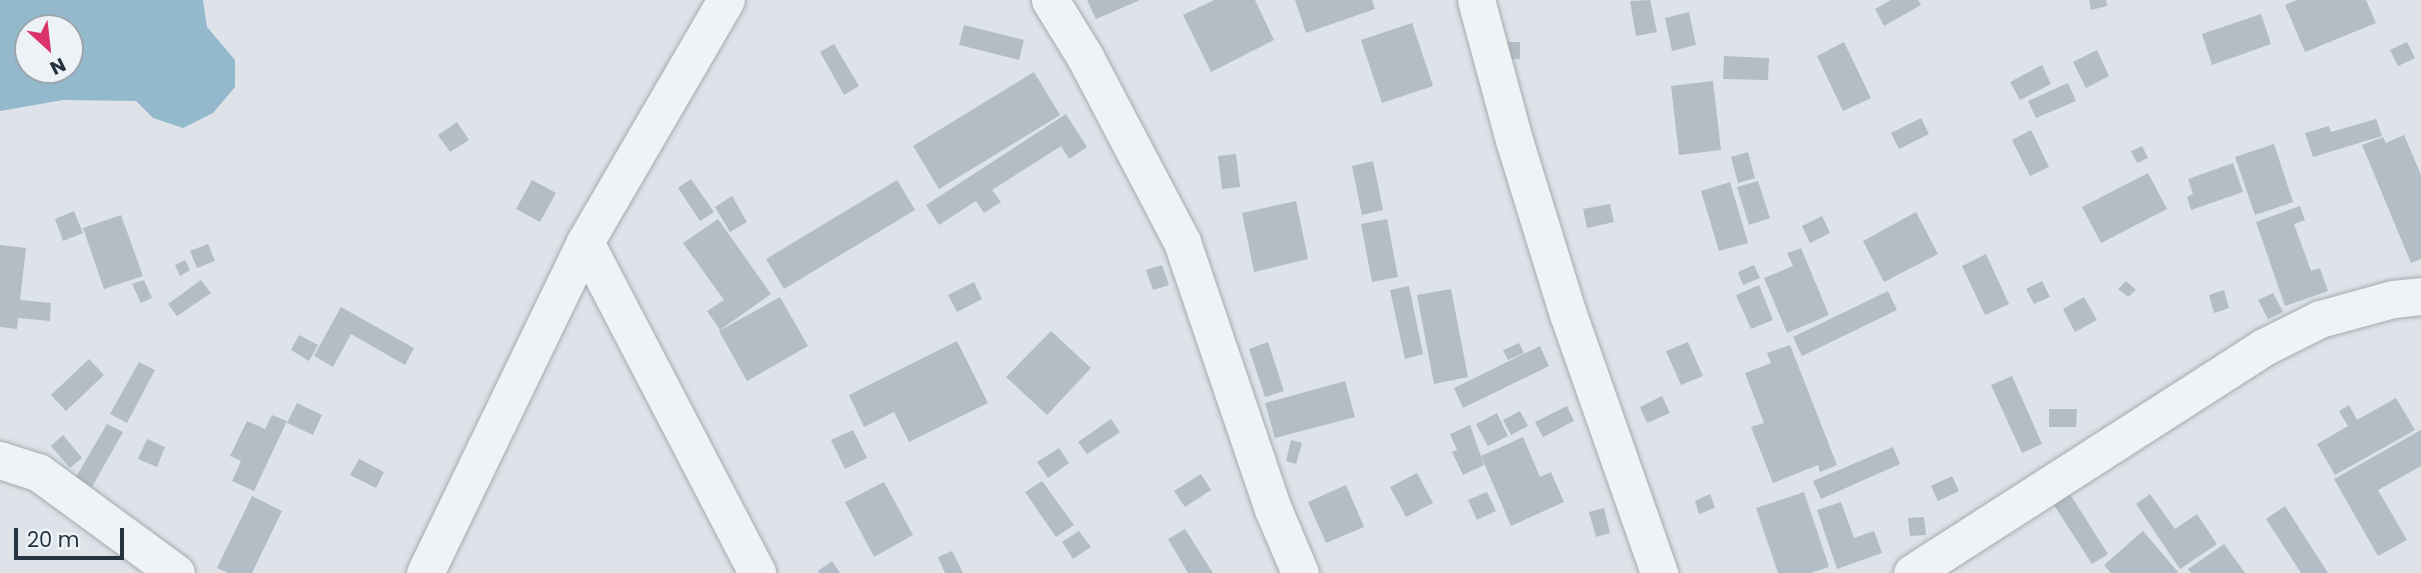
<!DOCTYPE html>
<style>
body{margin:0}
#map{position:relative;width:2421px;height:573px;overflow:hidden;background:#dde3e8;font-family:Poppins,sans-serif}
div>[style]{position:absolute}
.water>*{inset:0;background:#94b9cc}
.building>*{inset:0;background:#b3bdc6}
.roads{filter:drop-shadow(0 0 2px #a2abb2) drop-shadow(0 0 2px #a2abb2)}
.minor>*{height:37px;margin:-18.5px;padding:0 18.5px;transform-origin:18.5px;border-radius:18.5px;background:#f0f3f6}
span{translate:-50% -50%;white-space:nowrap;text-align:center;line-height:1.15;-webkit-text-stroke:6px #ecf2f6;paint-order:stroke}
.north{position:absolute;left:14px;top:14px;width:70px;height:70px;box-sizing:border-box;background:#ecf2f6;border:2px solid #9ca6ad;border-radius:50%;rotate:153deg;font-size:19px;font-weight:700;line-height:28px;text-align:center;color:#253440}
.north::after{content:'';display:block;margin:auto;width:24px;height:32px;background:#db346a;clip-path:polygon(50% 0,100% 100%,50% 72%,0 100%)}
.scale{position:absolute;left:14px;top:528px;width:110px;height:32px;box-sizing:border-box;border:4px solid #253440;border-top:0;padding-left:9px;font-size:21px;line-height:24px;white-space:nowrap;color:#253440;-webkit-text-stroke:5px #ecf2f6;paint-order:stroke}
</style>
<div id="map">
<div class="water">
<i style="clip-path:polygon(evenodd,0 0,203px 0,207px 27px,235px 60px,235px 87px,213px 113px,183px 128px,153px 118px,136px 101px,63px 100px,0 111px,0 0,28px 28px,70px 28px,70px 70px,28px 70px,28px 28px)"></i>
</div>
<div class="building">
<i style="clip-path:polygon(1087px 0,1140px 0,1096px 19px)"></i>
<i style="clip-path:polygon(1214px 0,1255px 0,1274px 40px,1211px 72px,1183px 15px)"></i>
<i style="clip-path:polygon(1295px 0,1372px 0,1375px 9px,1306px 33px)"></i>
<i style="clip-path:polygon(1650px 0,1657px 32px,1636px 36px,1630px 1px)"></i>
<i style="clip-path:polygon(1891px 0,1918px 0,1921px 5px,1884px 26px,1875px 9px)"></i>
<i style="clip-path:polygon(2089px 0,2106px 0,2107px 6px,2091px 10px)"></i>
<i style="clip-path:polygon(2297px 0,2366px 0,2376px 23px,2305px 52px,2285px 5px)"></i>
<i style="clip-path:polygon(1689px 12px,1696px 45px,1672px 51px,1665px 18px)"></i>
<i style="clip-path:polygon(2261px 14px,2271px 44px,2212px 65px,2202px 34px)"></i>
<i style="clip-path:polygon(1412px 23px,1433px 86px,1382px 103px,1361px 40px)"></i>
<i style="clip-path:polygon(964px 25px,1024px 40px,1019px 60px,959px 45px)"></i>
<i style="clip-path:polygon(1504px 42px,1520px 42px,1520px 59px,1504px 59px)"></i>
<i style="clip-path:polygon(1844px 42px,1871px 98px,1843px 111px,1817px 56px)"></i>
<i style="clip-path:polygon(2407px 42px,2415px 58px,2398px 66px,2390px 50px)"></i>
<i style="clip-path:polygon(834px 44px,859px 86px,844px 95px,820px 52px)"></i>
<i style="clip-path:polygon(2097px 50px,2109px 76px,2086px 88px,2073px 62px)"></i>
<i style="clip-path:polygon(1724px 56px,1769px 58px,1768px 80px,1723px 79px)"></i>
<i style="clip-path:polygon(2042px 65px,2051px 84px,2020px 100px,2010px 82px)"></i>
<i style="clip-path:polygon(1034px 72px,1060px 115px,939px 189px,913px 146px)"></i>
<i style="clip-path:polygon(1713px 81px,1721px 150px,1679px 155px,1671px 86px)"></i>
<i style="clip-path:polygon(2068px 83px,2076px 101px,2036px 118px,2028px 101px)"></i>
<i style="clip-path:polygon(1066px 114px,1087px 147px,1069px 159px,1061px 146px,992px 190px,1001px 202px,984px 213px,976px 201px,939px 225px,926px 205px)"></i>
<i style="clip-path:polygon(1921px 118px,1929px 134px,1899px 149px,1891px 133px)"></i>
<i style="clip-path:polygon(2376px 119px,2382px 136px,2313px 157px,2305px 133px,2329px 126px,2331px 132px)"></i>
<i style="clip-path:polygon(457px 122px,469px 140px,450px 152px,438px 135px)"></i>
<i style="clip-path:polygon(2031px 130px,2049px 167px,2030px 176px,2012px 140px)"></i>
<i style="clip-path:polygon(2404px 135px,2421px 175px,2421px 259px,2411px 263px,2362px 145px,2383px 137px,2386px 143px)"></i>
<i style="clip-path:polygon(2274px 144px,2293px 202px,2255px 215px,2235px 157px)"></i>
<i style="clip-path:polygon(2142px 146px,2148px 158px,2137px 163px,2131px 151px)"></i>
<i style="clip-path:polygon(1748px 152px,1755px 178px,1738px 183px,1731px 157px)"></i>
<i style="clip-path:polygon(1236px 154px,1240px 187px,1222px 189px,1218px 156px)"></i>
<i style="clip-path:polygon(1373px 161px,1383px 210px,1362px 215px,1352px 166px)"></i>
<i style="clip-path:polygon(2233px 163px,2243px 192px,2191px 210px,2187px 197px,2193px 194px,2188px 179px)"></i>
<i style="clip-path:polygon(2148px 173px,2167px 209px,2101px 243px,2082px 207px)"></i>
<i style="clip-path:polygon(691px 179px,714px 212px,700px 221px,678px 188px)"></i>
<i style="clip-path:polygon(532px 180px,556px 193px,540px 222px,516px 209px)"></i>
<i style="clip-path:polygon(897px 180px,915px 210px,784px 289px,766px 259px)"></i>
<i style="clip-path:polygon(1758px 181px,1770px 218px,1749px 225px,1737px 187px)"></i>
<i style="clip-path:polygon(1730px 182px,1748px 243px,1719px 251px,1701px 191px)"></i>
<i style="clip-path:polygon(732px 196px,747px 222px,730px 232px,715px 207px)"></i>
<i style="clip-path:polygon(1296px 201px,1308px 259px,1254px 272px,1242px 213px)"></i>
<i style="clip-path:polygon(1610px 204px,1614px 222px,1587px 228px,1583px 209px)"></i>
<i style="clip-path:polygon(2300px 206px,2305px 220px,2294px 224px,2311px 271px,2320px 268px,2328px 291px,2285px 306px,2256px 222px)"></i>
<i style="clip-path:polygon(74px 211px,83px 233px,63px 241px,55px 219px)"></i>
<i style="clip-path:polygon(1916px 212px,1938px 254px,1884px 282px,1863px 241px)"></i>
<i style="clip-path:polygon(121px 215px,143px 276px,104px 289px,83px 228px)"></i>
<i style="clip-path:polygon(1822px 216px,1830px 233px,1810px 243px,1802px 226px)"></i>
<i style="clip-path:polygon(718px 219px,771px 294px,720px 330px,707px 311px,724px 300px,683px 243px)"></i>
<i style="clip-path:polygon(1387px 219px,1398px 277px,1372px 282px,1361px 224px)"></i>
<i style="clip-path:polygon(208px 244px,215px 261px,197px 268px,190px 251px)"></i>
<i style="clip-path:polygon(0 245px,26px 248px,20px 300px,51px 303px,50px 321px,18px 318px,17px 329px,0 327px)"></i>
<i style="clip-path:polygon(1801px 248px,1829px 315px,1787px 333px,1764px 278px,1793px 266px,1787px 253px)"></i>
<i style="clip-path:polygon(1986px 254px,2009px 304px,1985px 315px,1962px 266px)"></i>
<i style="clip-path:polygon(185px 260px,190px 270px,180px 276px,175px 265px)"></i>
<i style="clip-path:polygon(1162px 265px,1169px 285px,1153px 290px,1146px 270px)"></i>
<i style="clip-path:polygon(1754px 265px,1760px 278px,1743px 285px,1738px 272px)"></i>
<i style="clip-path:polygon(144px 280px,152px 298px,141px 303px,132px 284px)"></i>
<i style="clip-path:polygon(201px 280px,211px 293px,177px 316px,168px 304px)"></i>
<i style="clip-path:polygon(2042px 281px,2050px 297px,2034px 304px,2026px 289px)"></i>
<i style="clip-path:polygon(2126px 281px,2136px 290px,2128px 297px,2118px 289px)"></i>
<i style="clip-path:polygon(974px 282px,982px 299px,957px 312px,948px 295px)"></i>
<i style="clip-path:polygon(1759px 285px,1773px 320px,1751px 329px,1736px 295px)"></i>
<i style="clip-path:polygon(1409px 286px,1423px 354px,1405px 359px,1390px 290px)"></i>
<i style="clip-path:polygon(1451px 289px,1468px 377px,1434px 384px,1417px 295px)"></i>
<i style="clip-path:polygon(2224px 290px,2229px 308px,2214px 313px,2209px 295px)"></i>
<i style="clip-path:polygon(1888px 291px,1897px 310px,1802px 356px,1793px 337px)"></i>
<i style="clip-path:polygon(2273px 293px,2283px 312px,2268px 319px,2258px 300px)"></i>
<i style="clip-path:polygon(780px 297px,808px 346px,747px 381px,719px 331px)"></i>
<i style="clip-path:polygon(2084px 297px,2097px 320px,2075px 332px,2063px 309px)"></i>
<i style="clip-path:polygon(341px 307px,414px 348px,405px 365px,351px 334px,333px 367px,314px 356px)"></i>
<i style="clip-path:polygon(1051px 331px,1091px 368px,1047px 415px,1006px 377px)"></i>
<i style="clip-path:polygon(299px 335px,318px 345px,309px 361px,291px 350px)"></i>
<i style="clip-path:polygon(957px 341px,988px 403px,909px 442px,894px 412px,864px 427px,849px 395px)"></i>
<i style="clip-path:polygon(1268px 342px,1284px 391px,1265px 397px,1249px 349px)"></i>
<i style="clip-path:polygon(1688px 342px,1703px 376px,1681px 385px,1666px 351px)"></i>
<i style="clip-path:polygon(1519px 343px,1524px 353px,1508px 360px,1503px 350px)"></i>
<i style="clip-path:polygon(1790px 345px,1837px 465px,1820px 472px,1818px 465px,1773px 483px,1751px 427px,1764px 423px,1745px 373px,1771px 363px,1767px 353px)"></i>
<i style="clip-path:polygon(1540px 346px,1549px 366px,1463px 408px,1454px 388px)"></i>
<i style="clip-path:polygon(89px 359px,104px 375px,66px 411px,51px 395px)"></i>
<i style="clip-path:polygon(139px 362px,155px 370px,127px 423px,110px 414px)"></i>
<i style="clip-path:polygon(2012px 376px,2042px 444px,2022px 453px,1991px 385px)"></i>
<i style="clip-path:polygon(1345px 381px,1355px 417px,1275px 438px,1265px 403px)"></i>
<i style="clip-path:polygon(1662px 396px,1670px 413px,1647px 423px,1640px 407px)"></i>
<i style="clip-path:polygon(2396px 398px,2415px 430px,2335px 475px,2317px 444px,2348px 426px,2339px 411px,2349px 405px,2357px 420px)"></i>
<i style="clip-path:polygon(297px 403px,322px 415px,313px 435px,287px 423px)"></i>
<i style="clip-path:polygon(1567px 406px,1574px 421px,1543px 437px,1535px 422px)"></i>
<i style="clip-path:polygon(2049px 409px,2077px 409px,2076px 427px,2049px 427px)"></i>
<i style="clip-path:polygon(1520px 411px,1528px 426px,1511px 435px,1503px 420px)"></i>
<i style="clip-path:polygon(1497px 413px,1508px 436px,1488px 446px,1476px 424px)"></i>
<i style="clip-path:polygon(272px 415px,287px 421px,254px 491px,232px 481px,241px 461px,230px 456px,247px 421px,265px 429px)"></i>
<i style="clip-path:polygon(1111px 419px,1120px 432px,1087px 454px,1078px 442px)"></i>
<i style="clip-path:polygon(107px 424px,123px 432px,92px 487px,76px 477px)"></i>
<i style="clip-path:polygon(1470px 425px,1484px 465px,1463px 475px,1452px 452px,1457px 450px,1450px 434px)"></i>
<i style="clip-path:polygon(853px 430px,867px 458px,845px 469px,831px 440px)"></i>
<i style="clip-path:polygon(2421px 430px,2421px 466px,2378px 490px,2407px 540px,2378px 556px,2334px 479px)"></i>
<i style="clip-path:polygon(63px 435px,82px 458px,70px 468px,51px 446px)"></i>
<i style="clip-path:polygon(1523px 437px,1540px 477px,1551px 472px,1564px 502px,1511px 526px,1481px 456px)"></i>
<i style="clip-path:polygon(147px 439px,165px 447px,157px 467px,138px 459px)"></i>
<i style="clip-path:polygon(1291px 440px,1302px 443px,1296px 464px,1286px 461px)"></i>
<i style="clip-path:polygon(1893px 447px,1900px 464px,1821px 499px,1813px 481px)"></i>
<i style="clip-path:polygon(1059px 448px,1069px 463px,1048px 478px,1037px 462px)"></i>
<i style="clip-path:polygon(359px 459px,384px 472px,376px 488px,350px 475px)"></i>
<i style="clip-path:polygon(1417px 473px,1433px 503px,1406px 517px,1390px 487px)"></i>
<i style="clip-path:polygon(1201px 474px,1211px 490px,1185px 507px,1174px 491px)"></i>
<i style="clip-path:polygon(1952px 476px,1959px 491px,1938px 501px,1931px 486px)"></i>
<i style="clip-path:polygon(1042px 481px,1074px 525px,1056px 537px,1025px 492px)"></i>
<i style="clip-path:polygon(884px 482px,913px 535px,874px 557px,845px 502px)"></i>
<i style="clip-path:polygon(1346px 485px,1364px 527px,1326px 543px,1308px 502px)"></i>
<i style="clip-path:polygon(2066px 488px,2108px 554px,2092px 564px,2050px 499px)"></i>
<i style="clip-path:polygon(1487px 492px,1496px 511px,1477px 520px,1468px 500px)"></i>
<i style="clip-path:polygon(1804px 492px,1829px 567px,1811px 573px,1778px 573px,1756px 508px)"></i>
<i style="clip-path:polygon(1710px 494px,1715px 508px,1699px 514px,1695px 501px)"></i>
<i style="clip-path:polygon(2150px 494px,2175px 529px,2197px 514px,2217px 544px,2180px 569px,2136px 504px)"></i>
<i style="clip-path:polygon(252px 496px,282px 511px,252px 573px,228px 573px,217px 568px)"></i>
<i style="clip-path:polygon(1841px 502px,1854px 538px,1874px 531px,1882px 553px,1837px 569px,1817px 510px)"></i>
<i style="clip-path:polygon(2285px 506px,2328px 573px,2301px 573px,2266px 519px)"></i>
<i style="clip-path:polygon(1604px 508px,1610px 533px,1596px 537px,1589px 512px)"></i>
<i style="clip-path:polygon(1924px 517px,1926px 535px,1910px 536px,1908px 518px)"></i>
<i style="clip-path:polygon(1185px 529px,1213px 573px,1188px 573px,1168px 539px)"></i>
<i style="clip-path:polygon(1079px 531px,1091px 547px,1073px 559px,1062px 542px)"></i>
<i style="clip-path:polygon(2143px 531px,2178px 572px,2176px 573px,2111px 573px,2104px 565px)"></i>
<i style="clip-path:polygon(2224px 544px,2245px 573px,2191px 573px,2188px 569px)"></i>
<i style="clip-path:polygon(952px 551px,963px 573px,945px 573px,938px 557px)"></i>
<i style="clip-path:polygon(832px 561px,840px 573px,819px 573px,818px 571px)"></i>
</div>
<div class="roads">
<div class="minor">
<i style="left:1050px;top:0;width:67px;rotate:58.4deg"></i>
<i style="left:1085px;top:57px;width:209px;rotate:62.3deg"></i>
<i style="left:1182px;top:242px;width:282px;rotate:71.2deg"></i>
<i style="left:1273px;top:509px;width:69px;rotate:67.1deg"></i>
<i style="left:1476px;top:0;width:145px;rotate:74.8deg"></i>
<i style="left:1514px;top:140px;width:182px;rotate:72.8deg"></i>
<i style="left:1568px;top:314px;width:275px;rotate:70.6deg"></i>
<i style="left:585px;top:242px;width:373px;rotate:62.5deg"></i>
<i style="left:0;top:460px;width:40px;rotate:18deg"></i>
<i style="left:38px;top:472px;width:171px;rotate:36.2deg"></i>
<i style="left:425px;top:573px;width:368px;rotate:-64.2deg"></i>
<i style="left:585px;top:242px;width:280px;rotate:-59.8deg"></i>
<i style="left:1912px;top:573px;width:418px;rotate:-32.7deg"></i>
<i style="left:2264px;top:347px;width:63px;rotate:-26.6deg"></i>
<i style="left:2320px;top:319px;width:76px;rotate:-15.3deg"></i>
<i style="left:2393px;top:299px;width:28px;rotate:-6deg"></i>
</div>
</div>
<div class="north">N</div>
<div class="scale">20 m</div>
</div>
